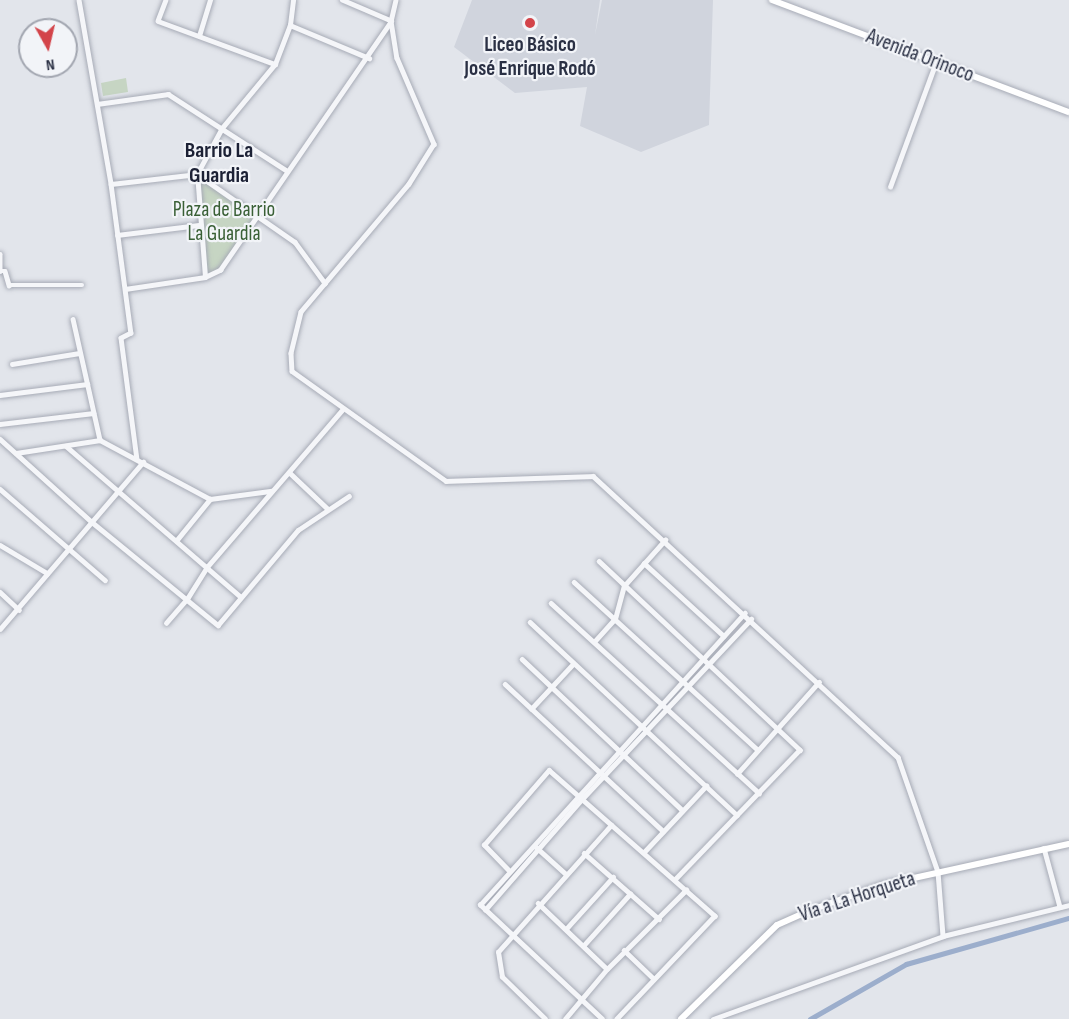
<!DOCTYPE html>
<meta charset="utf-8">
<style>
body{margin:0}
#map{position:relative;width:1069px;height:1019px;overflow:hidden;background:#e2e5eb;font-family:"Sofia Sans Condensed",sans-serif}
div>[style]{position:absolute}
.built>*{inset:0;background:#d0d4dd}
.green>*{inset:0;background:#c6d5c3}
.canal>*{height:5px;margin:-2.5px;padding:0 2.5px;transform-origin:2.5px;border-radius:2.5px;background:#9caecc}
.roads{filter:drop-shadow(0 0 2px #a7abb6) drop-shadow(0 0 2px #a7abb6)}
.street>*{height:4.5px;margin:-2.25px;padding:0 2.25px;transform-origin:2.25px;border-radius:2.25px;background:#f5f6f9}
.secondary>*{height:6px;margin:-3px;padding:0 3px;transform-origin:3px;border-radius:3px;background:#fff}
.dots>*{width:16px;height:16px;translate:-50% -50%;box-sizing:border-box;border:3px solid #f2f4f8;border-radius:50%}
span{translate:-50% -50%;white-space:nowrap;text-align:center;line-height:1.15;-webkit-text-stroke:4.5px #f2f4f8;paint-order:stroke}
.poi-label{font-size:21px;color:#2a3044;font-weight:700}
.street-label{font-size:21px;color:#2a3044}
.park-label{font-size:21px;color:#3a6036}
.neighbourhood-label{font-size:22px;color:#1c2135;font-weight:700}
.north{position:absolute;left:18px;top:18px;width:60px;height:60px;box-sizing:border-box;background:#f2f4f8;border:2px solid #a2a6b0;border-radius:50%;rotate:172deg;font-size:16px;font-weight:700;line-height:24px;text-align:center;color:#2a3044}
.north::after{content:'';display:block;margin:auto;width:21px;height:27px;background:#d3444a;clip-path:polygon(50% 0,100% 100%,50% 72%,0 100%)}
</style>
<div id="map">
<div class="built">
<i style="clip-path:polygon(472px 0,600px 0,595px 35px,602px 0,713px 0,709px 125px,641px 152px,580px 126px,587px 87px,515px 93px,454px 47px)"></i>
</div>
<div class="green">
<i style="clip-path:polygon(126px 78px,128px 92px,103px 96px,101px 83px)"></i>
<i style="clip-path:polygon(197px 174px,258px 216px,220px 270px,205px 277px)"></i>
</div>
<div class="canal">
<i style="left:810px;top:1019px;width:111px;rotate:-29.8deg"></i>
<i style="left:906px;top:964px;width:169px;rotate:-15.8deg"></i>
</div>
<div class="roads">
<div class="street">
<i style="left:79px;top:0;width:187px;rotate:80.1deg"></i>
<i style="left:111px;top:184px;width:150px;rotate:82.4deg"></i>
<i style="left:131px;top:333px;width:11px;rotate:153deg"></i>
<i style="left:121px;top:338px;width:122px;rotate:82.5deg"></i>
<i style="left:166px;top:0;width:22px;rotate:111deg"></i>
<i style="left:158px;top:21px;width:125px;rotate:20.2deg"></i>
<i style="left:396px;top:0;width:22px;rotate:103deg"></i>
<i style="left:391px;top:21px;width:37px;rotate:81deg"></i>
<i style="left:397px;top:58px;width:94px;rotate:66.7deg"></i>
<i style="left:434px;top:144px;width:47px;rotate:122deg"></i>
<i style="left:409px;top:184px;width:167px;rotate:130.2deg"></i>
<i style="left:301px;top:312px;width:42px;rotate:103.7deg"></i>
<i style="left:291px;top:353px;width:18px;rotate:87deg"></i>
<i style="left:292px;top:371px;width:189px;rotate:35.5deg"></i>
<i style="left:446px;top:481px;width:147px;rotate:-1.9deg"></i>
<i style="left:593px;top:476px;width:415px;rotate:42.7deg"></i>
<i style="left:898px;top:757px;width:122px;rotate:70.8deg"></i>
<i style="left:938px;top:872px;width:64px;rotate:85.5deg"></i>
<i style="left:290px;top:25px;width:86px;rotate:22.7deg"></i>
<i style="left:199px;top:36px;width:38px;rotate:-73deg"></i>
<i style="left:97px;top:104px;width:72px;rotate:-8deg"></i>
<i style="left:168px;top:94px;width:140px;rotate:32.8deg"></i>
<i style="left:111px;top:184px;width:87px;rotate:-6.6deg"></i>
<i style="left:197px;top:174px;width:119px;rotate:34.8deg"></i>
<i style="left:295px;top:242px;width:51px;rotate:53.8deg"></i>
<i style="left:890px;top:187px;width:133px;rotate:-69.8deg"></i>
<i style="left:117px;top:235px;width:84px;rotate:-6.9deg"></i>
<i style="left:0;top:254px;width:17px;rotate:90deg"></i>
<i style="left:0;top:271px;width:5px"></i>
<i style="left:5px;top:271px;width:15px;rotate:74deg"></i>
<i style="left:9px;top:285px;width:73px"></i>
<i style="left:205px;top:277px;width:103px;rotate:-94.4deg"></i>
<i style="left:197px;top:174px;width:52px;rotate:-61.5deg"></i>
<i style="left:222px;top:128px;width:83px;rotate:-50.4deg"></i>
<i style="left:275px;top:64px;width:42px;rotate:-69deg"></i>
<i style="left:290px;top:25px;width:25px;rotate:-83deg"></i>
<i style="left:125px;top:289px;width:81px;rotate:-8.5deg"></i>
<i style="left:205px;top:277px;width:17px;rotate:-25deg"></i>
<i style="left:220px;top:270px;width:302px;rotate:-55.5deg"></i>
<i style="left:391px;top:21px;width:53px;rotate:-156.8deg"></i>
<i style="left:73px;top:319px;width:124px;rotate:77.4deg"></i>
<i style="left:12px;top:364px;width:68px;rotate:-9.3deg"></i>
<i style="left:0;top:395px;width:88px;rotate:-7.2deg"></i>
<i style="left:0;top:424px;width:94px;rotate:-6.7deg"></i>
<i style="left:0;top:439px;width:124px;rotate:42.1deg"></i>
<i style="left:92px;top:522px;width:163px;rotate:39.3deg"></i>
<i style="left:218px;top:625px;width:124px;rotate:-49.9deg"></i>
<i style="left:298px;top:530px;width:61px;rotate:-33.7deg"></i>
<i style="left:66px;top:446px;width:231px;rotate:40.8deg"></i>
<i style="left:16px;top:453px;width:85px;rotate:-8.8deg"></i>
<i style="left:100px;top:440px;width:125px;rotate:28.2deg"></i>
<i style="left:290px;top:473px;width:51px;rotate:43.4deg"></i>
<i style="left:0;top:489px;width:139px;rotate:40.9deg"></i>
<i style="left:176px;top:541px;width:54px;rotate:-51deg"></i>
<i style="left:210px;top:499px;width:62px;rotate:-7.5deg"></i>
<i style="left:0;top:545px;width:55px;rotate:30.8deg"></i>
<i style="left:599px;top:561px;width:276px;rotate:43.2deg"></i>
<i style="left:800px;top:750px;width:180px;rotate:133.9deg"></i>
<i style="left:644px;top:563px;width:108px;rotate:42.4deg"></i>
<i style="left:574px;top:582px;width:249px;rotate:42.4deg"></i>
<i style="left:0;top:592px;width:26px;rotate:43deg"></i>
<i style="left:551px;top:603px;width:282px;rotate:42.4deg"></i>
<i style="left:530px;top:622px;width:283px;rotate:43deg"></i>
<i style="left:166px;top:623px;width:32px;rotate:-49deg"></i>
<i style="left:187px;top:599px;width:38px;rotate:-58deg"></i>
<i style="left:207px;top:567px;width:207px;rotate:-49.3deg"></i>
<i style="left:0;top:629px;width:220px;rotate:-49.4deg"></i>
<i style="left:594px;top:642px;width:31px;rotate:-48deg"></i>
<i style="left:615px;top:619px;width:34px;rotate:-75deg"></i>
<i style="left:624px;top:586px;width:62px;rotate:-48.3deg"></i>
<i style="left:522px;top:659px;width:220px;rotate:43.3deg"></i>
<i style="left:505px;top:684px;width:216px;rotate:42.9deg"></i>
<i style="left:531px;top:709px;width:62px;rotate:-47deg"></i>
<i style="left:737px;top:774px;width:123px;rotate:-48.3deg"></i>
<i style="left:536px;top:847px;width:39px;rotate:42deg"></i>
<i style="left:1044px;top:848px;width:61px;rotate:74.8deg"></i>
<i style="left:644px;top:852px;width:91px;rotate:-46.8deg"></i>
<i style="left:584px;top:853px;width:100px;rotate:41.3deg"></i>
<i style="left:509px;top:871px;width:36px;rotate:-134deg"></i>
<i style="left:484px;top:845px;width:99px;rotate:-49.1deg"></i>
<i style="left:549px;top:770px;width:221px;rotate:41.3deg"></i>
<i style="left:715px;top:916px;width:142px;rotate:133.6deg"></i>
<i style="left:538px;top:903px;width:95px;rotate:43.7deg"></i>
<i style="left:485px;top:910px;width:147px;rotate:-48.9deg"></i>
<i style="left:582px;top:799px;width:247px;rotate:-46.8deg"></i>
<i style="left:566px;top:929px;width:70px;rotate:-47.9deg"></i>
<i style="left:584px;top:945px;width:69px;rotate:-48deg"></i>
<i style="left:624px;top:950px;width:40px;rotate:44deg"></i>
<i style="left:545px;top:1019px;width:60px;rotate:-135.7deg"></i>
<i style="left:502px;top:977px;width:25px;rotate:-99deg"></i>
<i style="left:498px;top:952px;width:170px;rotate:-48.3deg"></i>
<i style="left:565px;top:1019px;width:65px;rotate:-50deg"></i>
<i style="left:607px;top:969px;width:112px;rotate:-45deg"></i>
<i style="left:602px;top:1019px;width:167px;rotate:-136.9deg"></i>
<i style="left:480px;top:905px;width:394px;rotate:-47.8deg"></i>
<i style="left:713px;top:1019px;width:245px;rotate:-19.8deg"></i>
<i style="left:943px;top:936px;width:130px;rotate:-13.8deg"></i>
</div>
<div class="secondary">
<i style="left:772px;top:0;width:317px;rotate:20.7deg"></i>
<i style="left:681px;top:1019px;width:134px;rotate:-44.4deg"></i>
<i style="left:777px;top:925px;width:37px;rotate:-24deg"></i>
<i style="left:811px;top:910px;width:75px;rotate:-19.4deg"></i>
<i style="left:882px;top:885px;width:191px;rotate:-12.4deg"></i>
</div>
</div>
<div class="dots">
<i style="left:530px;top:23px;background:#d3444a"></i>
</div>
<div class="poi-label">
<span style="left:530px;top:57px">Liceo Básico<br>José Enrique Rodó</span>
</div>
<div class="street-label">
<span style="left:920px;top:56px;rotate:21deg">Avenida Orinoco</span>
<span style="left:857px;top:897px;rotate:-18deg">Vía a La Horqueta</span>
</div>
<div class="park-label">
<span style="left:224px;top:222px">Plaza de Barrio<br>La Guardia</span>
</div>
<div class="neighbourhood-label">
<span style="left:219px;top:163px">Barrio La<br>Guardia</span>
</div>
<div class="north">N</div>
</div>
